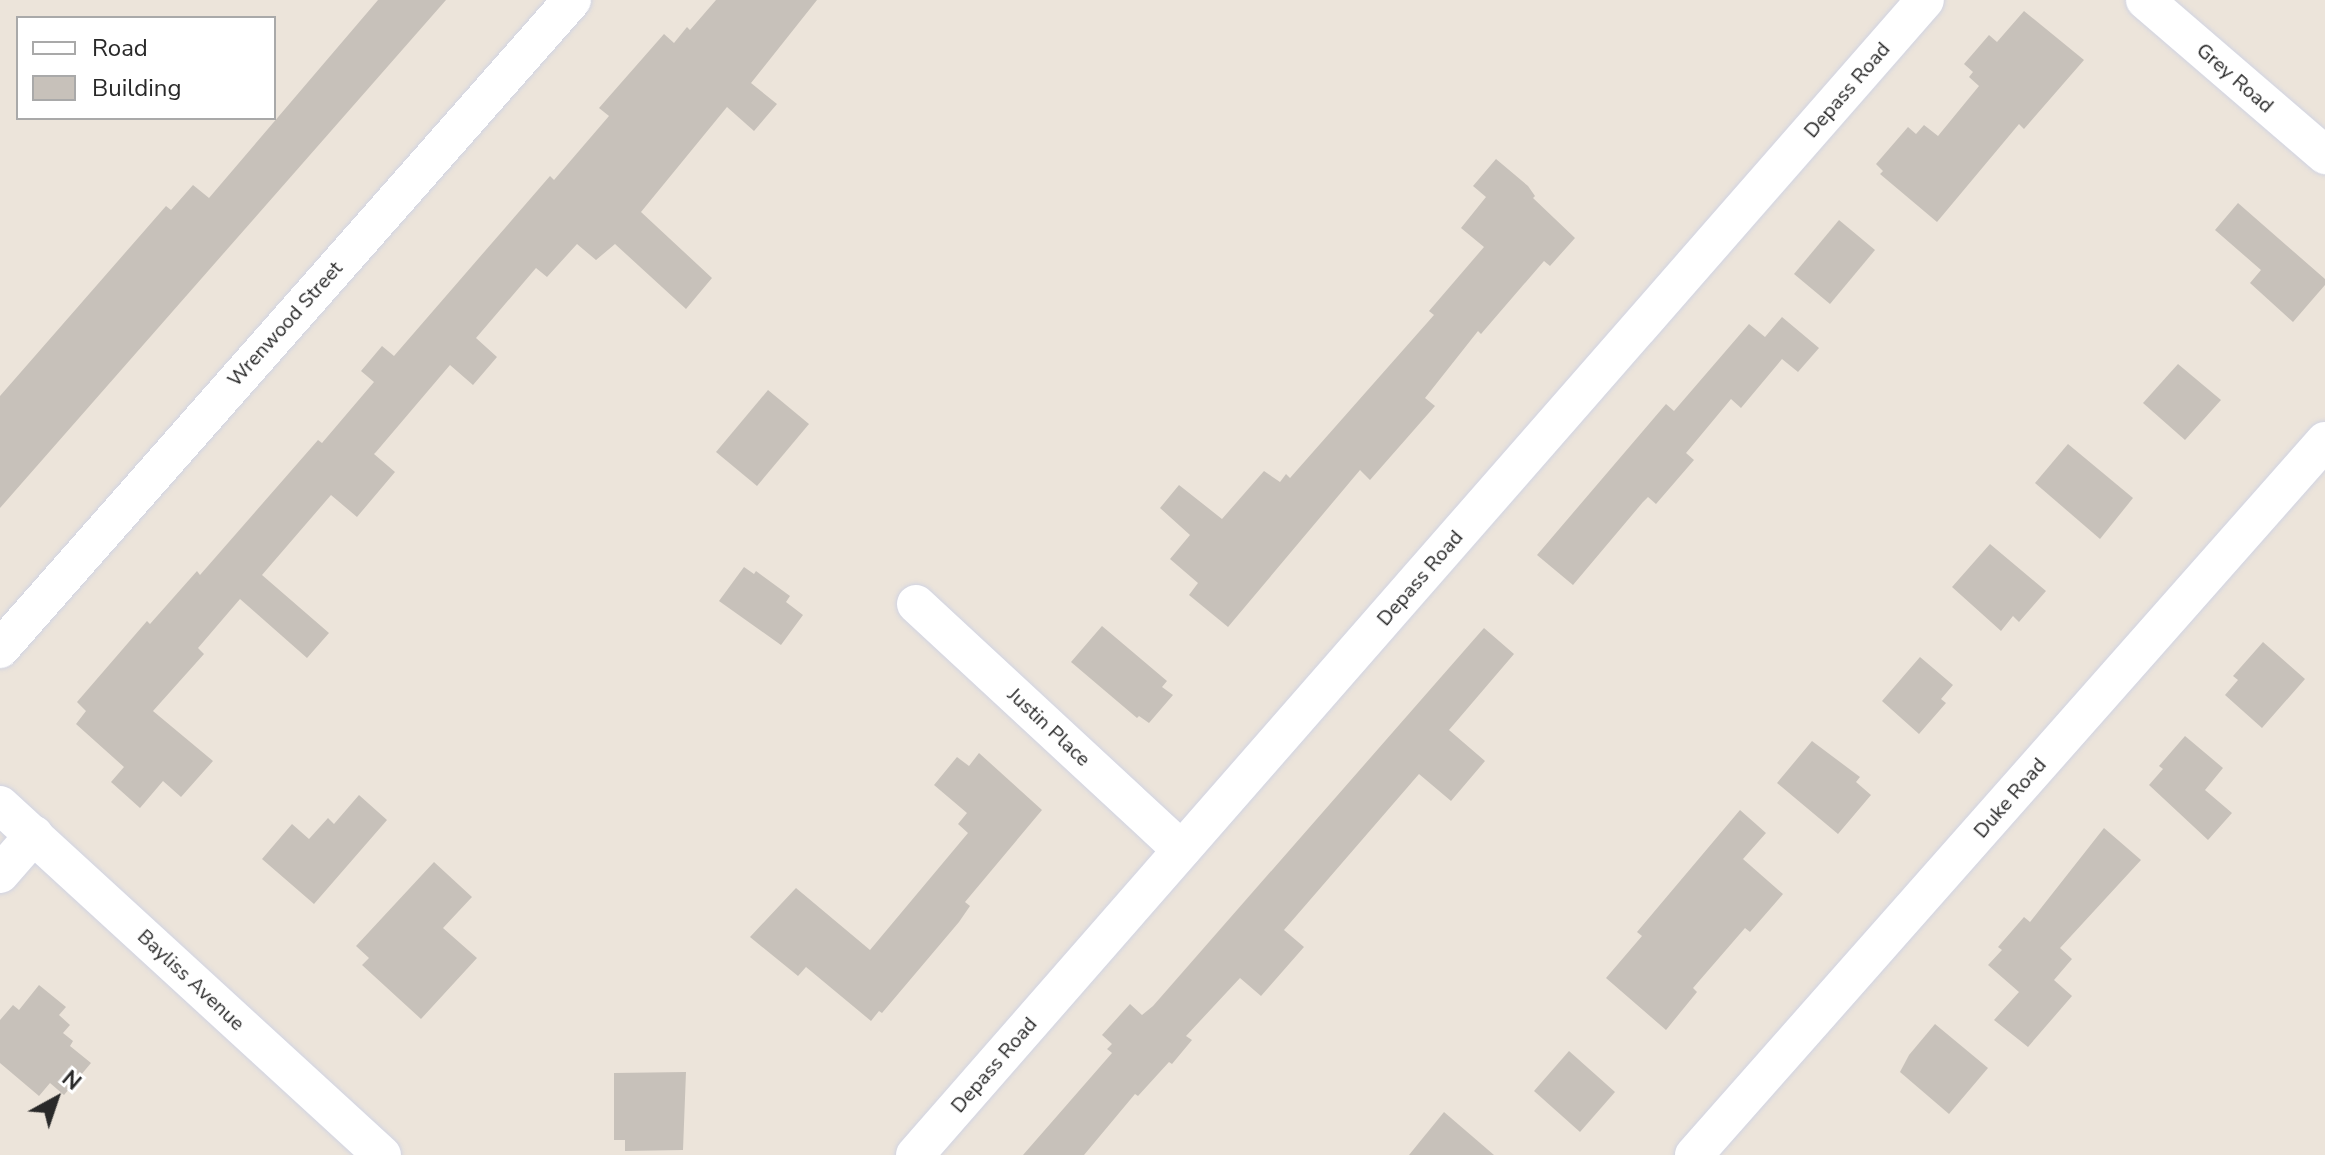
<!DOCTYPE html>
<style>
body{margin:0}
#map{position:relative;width:2325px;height:1155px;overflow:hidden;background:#ece4da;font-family:"Nunito Sans",sans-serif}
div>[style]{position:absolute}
.building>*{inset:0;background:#c7c1ba}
.roads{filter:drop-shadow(0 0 2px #d0d3e2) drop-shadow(0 0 2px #d0d3e2)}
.minor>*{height:38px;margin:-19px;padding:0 19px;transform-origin:19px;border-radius:19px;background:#fff}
span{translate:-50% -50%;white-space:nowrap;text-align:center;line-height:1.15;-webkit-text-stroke:6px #fff;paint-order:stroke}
.street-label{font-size:20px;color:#292929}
.legend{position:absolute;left:16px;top:16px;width:260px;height:104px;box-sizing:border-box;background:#fff;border:2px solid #a9a9a9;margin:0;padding:10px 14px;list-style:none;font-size:24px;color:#292929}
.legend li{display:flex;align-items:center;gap:16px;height:40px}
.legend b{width:40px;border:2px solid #a9a9a9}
.north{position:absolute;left:16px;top:1059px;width:80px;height:80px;-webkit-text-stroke:6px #fff;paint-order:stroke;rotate:40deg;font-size:22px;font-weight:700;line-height:32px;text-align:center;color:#292929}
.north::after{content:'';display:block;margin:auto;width:28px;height:36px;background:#292929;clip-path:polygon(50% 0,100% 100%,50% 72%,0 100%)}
</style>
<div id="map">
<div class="building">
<i style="clip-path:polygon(378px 0,446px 0,0 508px,0 396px,166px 206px,171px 210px,193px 185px,209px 198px)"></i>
<i style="clip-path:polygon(716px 0,817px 0,751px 83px,777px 104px,754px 131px,727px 107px,641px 212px,712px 278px,686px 309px,615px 244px,596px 260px,577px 244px,547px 277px,536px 268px,476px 338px,497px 357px,473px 385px,450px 365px,376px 452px,374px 454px,395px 472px,357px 517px,331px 495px,262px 575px,329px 633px,307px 658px,240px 599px,198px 648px,204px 654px,153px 711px,213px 761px,181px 797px,163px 781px,140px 808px,111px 782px,124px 767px,76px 724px,86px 711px,77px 702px,147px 621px,150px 624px,197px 571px,200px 575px,318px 440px,322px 443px,374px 382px,361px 371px,382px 346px,394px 356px,550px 176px,554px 180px,609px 116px,599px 108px,664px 34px,674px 43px,687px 27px,690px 30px)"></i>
<i style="clip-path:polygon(2024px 11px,2084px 60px,2024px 129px,2019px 124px,1937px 222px,1880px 174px,1883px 171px,1876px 164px,1908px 127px,1916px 134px,1924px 125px,1938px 136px,1979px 86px,1969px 77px,1973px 72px,1964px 64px,1989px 35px,1997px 42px)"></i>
<i style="clip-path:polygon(1496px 159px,1528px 186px,1535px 196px,1533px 198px,1575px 238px,1550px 266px,1544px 261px,1481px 334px,1478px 331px,1425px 398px,1435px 406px,1370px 480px,1360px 470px,1228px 627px,1189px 595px,1198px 583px,1170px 559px,1190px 535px,1160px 508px,1179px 485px,1222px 519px,1264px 471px,1280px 482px,1286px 474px,1290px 478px,1434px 315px,1429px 311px,1484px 247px,1461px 228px,1486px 197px,1473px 186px)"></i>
<i style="clip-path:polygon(2238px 203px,2325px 279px,2325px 285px,2293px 322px,2250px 283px,2261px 270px,2215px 230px)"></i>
<i style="clip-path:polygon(1839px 220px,1875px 250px,1830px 304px,1794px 274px)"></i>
<i style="clip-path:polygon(1782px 317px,1819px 348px,1798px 372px,1782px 359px,1741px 408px,1731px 399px,1686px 453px,1694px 460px,1656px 504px,1648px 497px,1643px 502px,1573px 585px,1537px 555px,1666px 404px,1674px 411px,1749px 324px,1765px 337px)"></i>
<i style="clip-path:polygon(2178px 364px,2221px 400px,2185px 440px,2143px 403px)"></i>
<i style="clip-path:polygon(768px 390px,809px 424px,757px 486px,716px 452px)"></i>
<i style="clip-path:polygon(2068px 444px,2133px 498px,2100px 539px,2035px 483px)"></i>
<i style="clip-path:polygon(1990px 544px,2046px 591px,2019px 622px,2013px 616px,2001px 631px,1952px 587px)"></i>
<i style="clip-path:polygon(744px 567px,754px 574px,756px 571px,790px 596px,786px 602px,803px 615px,781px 645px,719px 601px)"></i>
<i style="clip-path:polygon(1102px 626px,1167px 681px,1162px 687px,1173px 695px,1149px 723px,1139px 716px,1137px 718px,1071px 662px)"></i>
<i style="clip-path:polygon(1484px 628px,1514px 654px,1449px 730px,1485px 761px,1451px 801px,1419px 774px,1284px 930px,1304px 947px,1261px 996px,1240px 978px,1186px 1036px,1192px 1040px,1172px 1064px,1169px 1062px,1138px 1096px,1135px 1094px,1084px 1155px,1023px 1155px,1112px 1053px,1107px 1049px,1112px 1044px,1102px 1035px,1130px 1004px,1142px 1015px,1153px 1006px)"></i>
<i style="clip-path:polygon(2263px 642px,2305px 679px,2262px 728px,2225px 695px,2238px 680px,2233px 676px)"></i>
<i style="clip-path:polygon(1920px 657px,1953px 685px,1941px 699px,1946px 703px,1919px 734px,1882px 701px)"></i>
<i style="clip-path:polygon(2185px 736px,2223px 768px,2205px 790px,2232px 813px,2208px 840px,2149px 785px,2163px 769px,2159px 766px)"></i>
<i style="clip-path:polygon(1812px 741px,1860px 777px,1856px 782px,1871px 795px,1838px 834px,1777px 783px)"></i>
<i style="clip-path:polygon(979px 753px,1042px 810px,965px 902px,970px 906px,959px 922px,882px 1013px,879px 1011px,871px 1021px,806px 967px,798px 976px,750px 937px,796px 888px,870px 950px,968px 833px,958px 824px,967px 813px,934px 785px,957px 757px,969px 766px)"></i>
<i style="clip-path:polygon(359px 795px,387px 820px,314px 904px,262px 859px,292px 824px,309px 839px,328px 818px,334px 824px)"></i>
<i style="clip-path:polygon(1740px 810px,1766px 833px,1743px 859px,1783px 894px,1750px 932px,1745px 928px,1693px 988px,1697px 992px,1666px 1030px,1606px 978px,1642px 936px,1637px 932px)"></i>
<i style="clip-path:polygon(2104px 828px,2141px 860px,2060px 948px,2072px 959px,2054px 980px,2072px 996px,2028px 1047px,1994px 1020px,2019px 992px,1988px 965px,2002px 950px,1998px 947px,2024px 917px,2030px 922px)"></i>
<i style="clip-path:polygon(434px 862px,472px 897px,443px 928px,477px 958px,421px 1019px,362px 965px,369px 958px,356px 946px)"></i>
<i style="clip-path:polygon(39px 985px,66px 1007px,59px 1015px,70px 1025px,63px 1033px,73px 1041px,70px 1046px,91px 1063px,64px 1095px,50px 1083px,39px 1096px,0 1063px,0 1020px,13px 1005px,19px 1010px)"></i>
<i style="clip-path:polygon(1935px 1024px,1988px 1068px,1949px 1114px,1900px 1072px,1909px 1055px)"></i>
<i style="clip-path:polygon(1569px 1051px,1615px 1092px,1580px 1132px,1534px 1091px)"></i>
<i style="clip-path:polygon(686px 1072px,683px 1150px,625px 1151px,625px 1140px,614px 1140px,614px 1073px)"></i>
<i style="clip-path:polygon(1444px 1112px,1494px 1155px,1409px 1155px)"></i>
</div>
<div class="roads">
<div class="minor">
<i style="left:2145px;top:0;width:238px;rotate:40.7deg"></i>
<i style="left:916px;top:604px;width:362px;rotate:42.8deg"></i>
<i style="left:0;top:649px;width:865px;rotate:-48.61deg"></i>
<i style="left:0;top:805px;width:518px;rotate:42.5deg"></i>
<i style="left:0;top:874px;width:52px;rotate:-48.9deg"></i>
<i style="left:915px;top:1155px;width:1534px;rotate:-48.83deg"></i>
<i style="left:1694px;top:1155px;width:953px;rotate:-48.53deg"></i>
</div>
</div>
<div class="street-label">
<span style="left:2235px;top:78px;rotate:41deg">Grey Road</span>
<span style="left:1847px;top:90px;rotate:-49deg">Depass Road</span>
<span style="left:285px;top:324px;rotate:-48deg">Wrenwood Street</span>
<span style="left:1420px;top:578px;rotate:-49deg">Depass Road</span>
<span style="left:1049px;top:727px;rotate:43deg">Justin Place</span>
<span style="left:2010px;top:798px;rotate:-49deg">Duke Road</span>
<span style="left:191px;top:980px;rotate:43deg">Bayliss Avenue</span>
<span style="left:994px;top:1065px;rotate:-49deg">Depass Road</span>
</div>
<ul class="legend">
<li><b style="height:10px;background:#fff"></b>Road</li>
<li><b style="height:22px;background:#c7c1ba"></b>Building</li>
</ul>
<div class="north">N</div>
</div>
